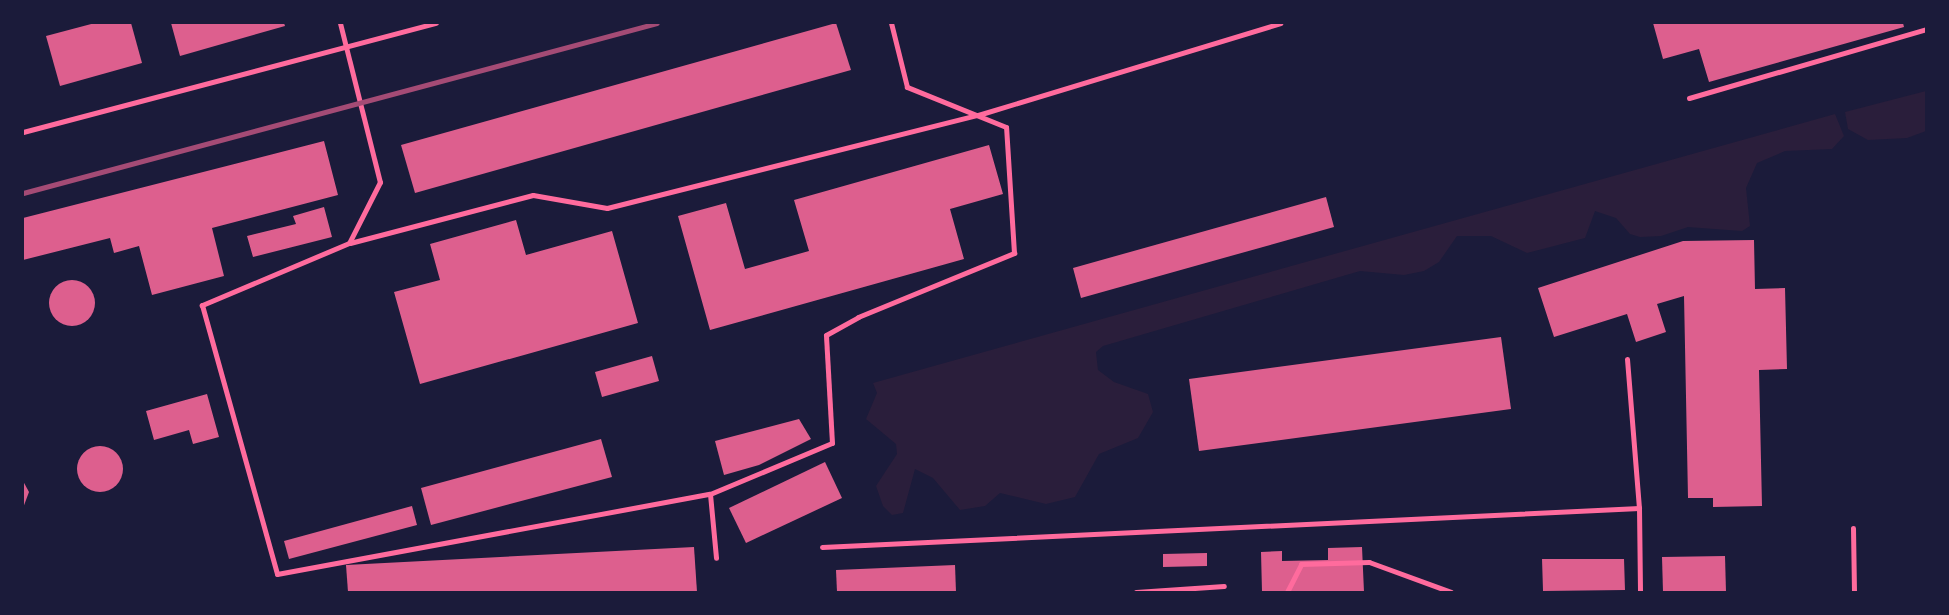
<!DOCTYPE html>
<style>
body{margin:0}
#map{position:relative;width:1949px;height:615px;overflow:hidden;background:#1b1b3a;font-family:"Fira Sans",sans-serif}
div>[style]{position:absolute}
.green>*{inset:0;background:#2a1e3b}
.building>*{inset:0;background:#dd5f8e}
.round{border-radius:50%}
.service>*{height:5px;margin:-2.5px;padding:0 2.5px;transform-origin:2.5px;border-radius:2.5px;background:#ff6b9d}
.rail>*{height:5px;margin:-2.5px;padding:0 2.5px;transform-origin:2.5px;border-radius:2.5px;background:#a44b75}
span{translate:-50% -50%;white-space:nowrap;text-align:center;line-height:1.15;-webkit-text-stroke:5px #1b1b3a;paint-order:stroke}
.frame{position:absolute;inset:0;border:24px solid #1b1b3a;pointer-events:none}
</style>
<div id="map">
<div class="green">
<i style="clip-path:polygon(1926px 91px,1926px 131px,1907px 138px,1868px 140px,1848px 129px,1845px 112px)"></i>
<i style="clip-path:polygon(1835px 114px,1844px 136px,1832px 149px,1785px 151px,1757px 163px,1746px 188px,1750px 226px,1742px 231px,1688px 227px,1661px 236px,1640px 237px,1630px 234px,1616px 218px,1595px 211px,1585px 238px,1527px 253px,1491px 236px,1457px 236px,1439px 262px,1424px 271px,1404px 275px,1360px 271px,1103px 346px,1096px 352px,1098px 370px,1114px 382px,1148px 394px,1153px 412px,1138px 438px,1099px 454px,1075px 497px,1046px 504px,1000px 493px,985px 506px,960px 510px,933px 478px,915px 469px,903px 513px,892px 515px,883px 506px,876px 486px,897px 454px,896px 444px,866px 419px,877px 393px,873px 383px)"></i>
</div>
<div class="building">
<i style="clip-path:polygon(95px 23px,131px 23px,142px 63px,60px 86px,46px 36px)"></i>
<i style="clip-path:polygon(171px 23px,284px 23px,285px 26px,180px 56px)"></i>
<i style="clip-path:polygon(836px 23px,851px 70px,415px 193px,401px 145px)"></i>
<i style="clip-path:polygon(1653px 23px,1903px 23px,1904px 27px,1709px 82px,1699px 49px,1663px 59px)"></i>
<i style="clip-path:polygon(324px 141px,338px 195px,212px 228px,224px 276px,152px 295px,139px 246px,114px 253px,110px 238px,23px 260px,23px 218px)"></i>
<i style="clip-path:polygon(989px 145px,1003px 194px,950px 209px,964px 259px,710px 330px,678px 216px,726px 203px,745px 269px,809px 251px,794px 200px)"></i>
<i style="clip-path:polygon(1326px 197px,1334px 227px,1081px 298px,1073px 268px)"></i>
<i style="clip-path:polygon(324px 207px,332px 237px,253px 257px,247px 236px,296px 224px,293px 216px)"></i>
<i style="clip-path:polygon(516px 220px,526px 255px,612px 231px,638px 323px,420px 384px,394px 292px,440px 280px,430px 244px)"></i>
<i style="clip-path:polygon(1754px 240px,1755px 289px,1785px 288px,1787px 369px,1759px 370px,1762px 506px,1713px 507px,1713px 498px,1688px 498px,1684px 296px,1657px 304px,1666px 332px,1636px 342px,1627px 314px,1554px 337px,1538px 288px,1683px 241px)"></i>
<i class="round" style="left:49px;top:280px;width:46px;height:46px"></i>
<i style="clip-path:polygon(1501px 337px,1511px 409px,1199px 451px,1189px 379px)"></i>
<i style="clip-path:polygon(652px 356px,659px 381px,602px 397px,595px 372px)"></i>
<i style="clip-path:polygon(207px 394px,219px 437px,193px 444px,189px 430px,154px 440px,146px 411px)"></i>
<i style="clip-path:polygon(799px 419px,811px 439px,759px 465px,724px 475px,715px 441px)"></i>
<i style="clip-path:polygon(601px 439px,612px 477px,431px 525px,421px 488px)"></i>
<i class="round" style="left:77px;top:446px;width:46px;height:46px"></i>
<i style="clip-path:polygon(825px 462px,842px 498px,746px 543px,729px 508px)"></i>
<i style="clip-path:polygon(23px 481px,29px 492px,23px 508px)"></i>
<i style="clip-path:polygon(412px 506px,417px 525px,289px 559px,284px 541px)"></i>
<i style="clip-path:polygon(694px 547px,697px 592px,348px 592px,346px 565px)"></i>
<i style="clip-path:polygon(1362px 547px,1364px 592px,1262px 592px,1261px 552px,1282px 551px,1282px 561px,1328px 560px,1328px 548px)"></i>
<i style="clip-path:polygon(1207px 553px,1207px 566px,1163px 567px,1163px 554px)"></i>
<i style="clip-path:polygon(1725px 556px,1726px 592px,1663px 592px,1662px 557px)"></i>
<i style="clip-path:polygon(1542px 559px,1624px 559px,1625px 590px,1543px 591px)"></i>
<i style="clip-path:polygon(955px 565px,956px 592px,837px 592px,836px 570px)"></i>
</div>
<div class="service">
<i style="left:340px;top:23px;width:164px;rotate:75.9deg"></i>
<i style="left:380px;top:182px;width:68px;rotate:116.9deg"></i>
<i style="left:349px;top:243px;width:160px;rotate:157.1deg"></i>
<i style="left:202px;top:305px;width:279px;rotate:74.4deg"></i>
<i style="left:277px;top:574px;width:440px;rotate:-10.5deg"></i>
<i style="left:710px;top:494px;width:64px;rotate:84.6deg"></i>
<i style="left:1689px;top:98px;width:247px;rotate:-16.2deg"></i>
<i style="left:23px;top:132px;width:427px;rotate:-14.8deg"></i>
<i style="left:350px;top:243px;width:189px;rotate:-14.7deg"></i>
<i style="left:533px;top:195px;width:75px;rotate:10deg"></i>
<i style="left:607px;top:208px;width:382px;rotate:-14.1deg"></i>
<i style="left:978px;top:115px;width:316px;rotate:-16.9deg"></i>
<i style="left:1627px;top:359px;width:149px;rotate:85.4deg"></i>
<i style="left:1639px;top:508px;width:84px;rotate:89.3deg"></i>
<i style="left:710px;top:494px;width:132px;rotate:-22.7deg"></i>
<i style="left:832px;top:443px;width:108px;rotate:-93.2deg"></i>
<i style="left:826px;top:335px;width:37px;rotate:-29deg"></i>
<i style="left:858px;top:317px;width:169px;rotate:-22.3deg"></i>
<i style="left:1014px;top:253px;width:126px;rotate:-93.6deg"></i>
<i style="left:1006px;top:127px;width:107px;rotate:-158deg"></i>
<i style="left:907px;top:87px;width:66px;rotate:-104deg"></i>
<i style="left:1853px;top:528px;width:64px;rotate:89.1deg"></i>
<i style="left:822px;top:547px;width:818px;rotate:-2.73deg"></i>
<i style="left:1136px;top:592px;width:88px;rotate:-3.9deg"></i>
<i style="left:1287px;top:592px;width:31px;rotate:-63deg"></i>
<i style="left:1301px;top:564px;width:68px;rotate:-1.7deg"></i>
<i style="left:1369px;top:562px;width:87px;rotate:20.1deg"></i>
</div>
<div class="rail">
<i style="left:23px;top:193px;width:656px;rotate:-15.01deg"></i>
</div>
<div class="frame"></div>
</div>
